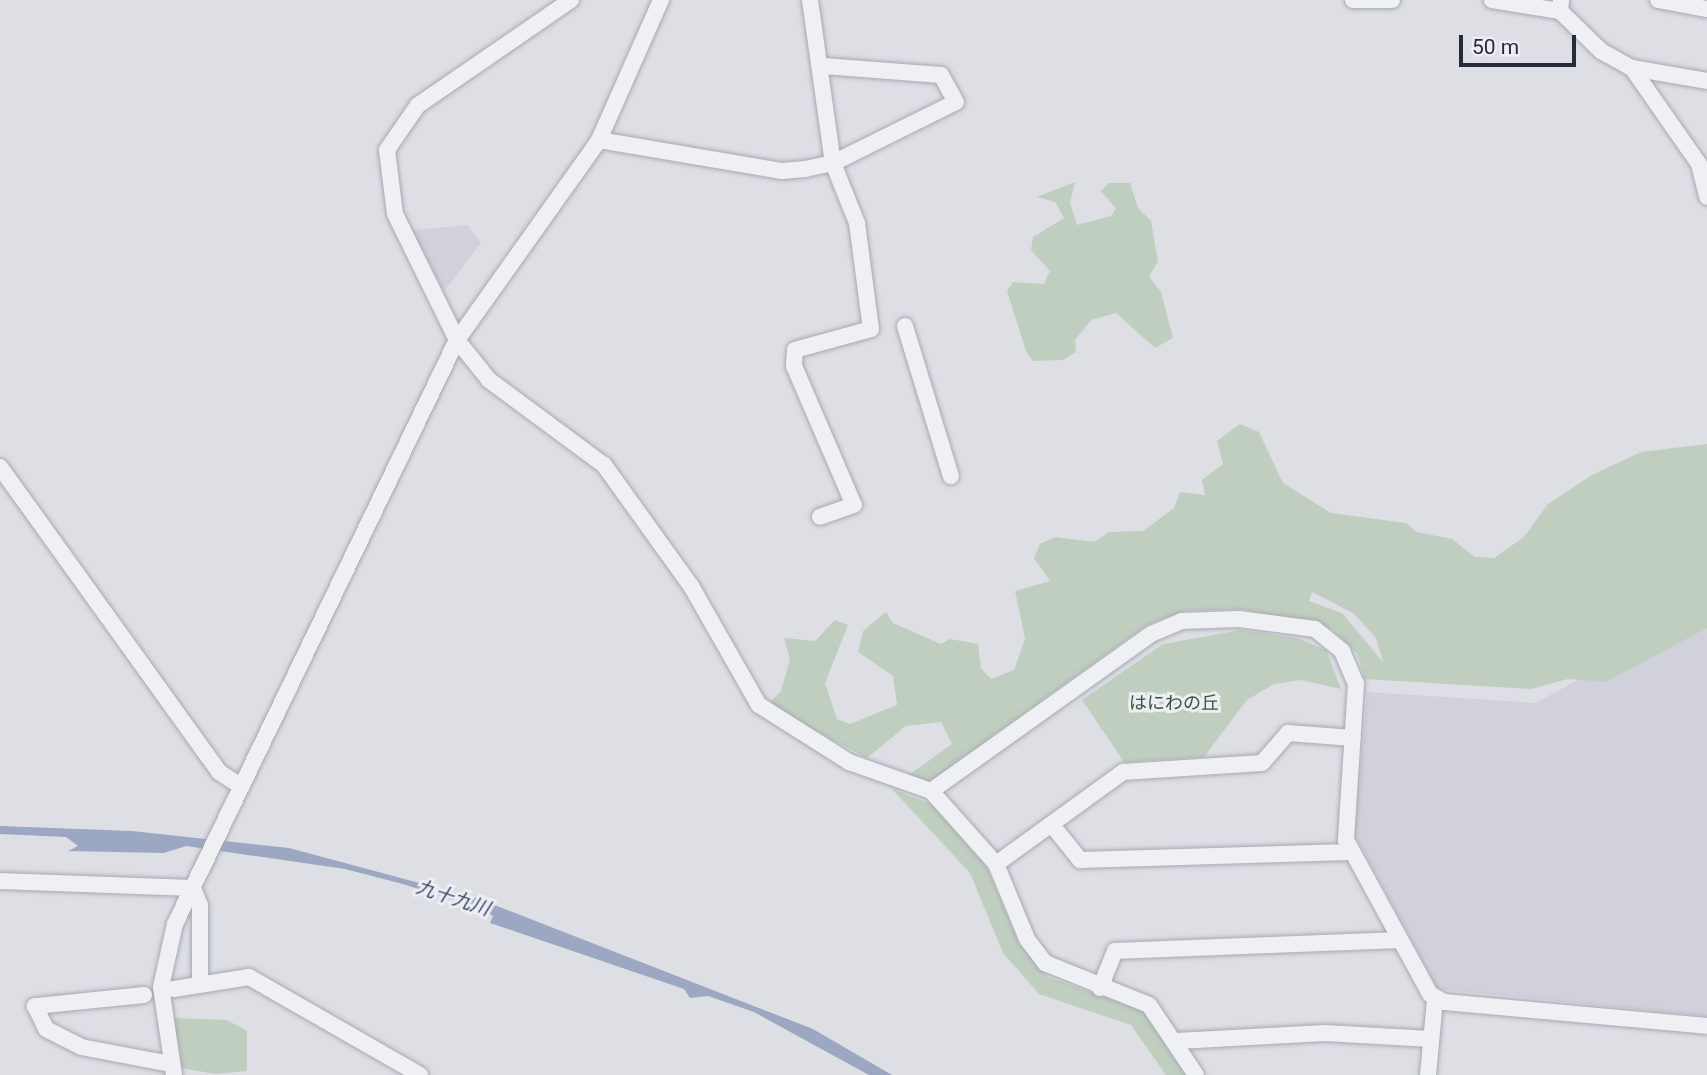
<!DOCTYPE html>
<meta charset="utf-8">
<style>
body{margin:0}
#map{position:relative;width:1707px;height:1075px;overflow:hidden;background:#dddfe5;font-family:Roboto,"Noto Sans JP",sans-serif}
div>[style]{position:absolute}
.built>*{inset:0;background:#d0d1da}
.green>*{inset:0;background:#c0cebf}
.water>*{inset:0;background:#9ca7c1}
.roads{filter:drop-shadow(0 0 2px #a7a9b2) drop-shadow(0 0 2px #a7a9b2)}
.minor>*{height:16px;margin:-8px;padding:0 8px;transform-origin:8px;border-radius:8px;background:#eff0f4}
span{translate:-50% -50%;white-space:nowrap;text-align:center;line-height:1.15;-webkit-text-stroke:6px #eceef3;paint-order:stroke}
.park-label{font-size:18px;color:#375437}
.water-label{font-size:19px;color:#374469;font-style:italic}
.scale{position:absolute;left:1459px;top:35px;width:117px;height:32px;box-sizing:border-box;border:4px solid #282b3a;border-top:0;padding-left:9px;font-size:21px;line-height:24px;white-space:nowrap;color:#282b3a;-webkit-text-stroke:5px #eceef3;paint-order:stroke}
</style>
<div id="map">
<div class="built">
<i style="clip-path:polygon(468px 225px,481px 243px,444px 291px,413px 230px)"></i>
<i style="clip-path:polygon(1701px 611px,1707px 612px,1707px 1016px,1438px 989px,1355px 834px,1367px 692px,1536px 703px)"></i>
</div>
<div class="green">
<i style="clip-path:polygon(1075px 182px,1070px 203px,1077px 225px,1111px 216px,1116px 208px,1101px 191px,1109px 183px,1130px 183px,1138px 208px,1151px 221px,1158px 262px,1149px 276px,1161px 292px,1173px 338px,1155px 348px,1116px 313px,1091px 320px,1075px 340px,1076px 352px,1063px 360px,1033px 361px,1026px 351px,1007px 291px,1013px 282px,1044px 284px,1050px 271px,1031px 250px,1033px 237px,1064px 218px,1055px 202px,1037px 197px)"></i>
<i style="clip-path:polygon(evenodd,1240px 424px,1259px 432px,1283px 483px,1331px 513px,1406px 523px,1416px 532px,1452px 539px,1475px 557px,1494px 558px,1524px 537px,1548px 504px,1592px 475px,1641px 452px,1707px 444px,1707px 628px,1606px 682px,1568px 679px,1531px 689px,1365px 679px,1357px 654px,1331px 628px,1241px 609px,1185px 611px,1147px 625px,929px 782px,909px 775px,952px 744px,941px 722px,906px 726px,867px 758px,781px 713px,771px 701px,781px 691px,790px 659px,784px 638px,815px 641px,835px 620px,848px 625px,825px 683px,837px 719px,850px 724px,897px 705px,893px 676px,858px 652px,863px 631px,886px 612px,893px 623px,941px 644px,950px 639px,978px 644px,981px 668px,991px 679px,1014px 670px,1025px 639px,1015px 591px,1050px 581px,1034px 558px,1040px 544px,1055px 537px,1094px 542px,1109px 532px,1143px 531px,1174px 508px,1180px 492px,1205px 495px,1202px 480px,1223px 464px,1217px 441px,1240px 424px,1312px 592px,1353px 613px,1376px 638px,1383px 662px,1342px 613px,1309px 601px,1312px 592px)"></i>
<i style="clip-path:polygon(1241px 630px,1297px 638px,1326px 650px,1341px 689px,1301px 680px,1274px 684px,1247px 700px,1204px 757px,1124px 762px,1082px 700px,1163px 644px)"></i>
<i style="clip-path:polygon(892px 789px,931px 804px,984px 861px,1020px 945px,1048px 977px,1143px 1011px,1187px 1075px,1166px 1075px,1131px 1025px,1039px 994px,1003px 953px,970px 873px)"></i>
<i style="clip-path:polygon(173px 1018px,227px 1020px,247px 1031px,247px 1071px,215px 1074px,182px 1068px)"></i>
</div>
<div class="water">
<i style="clip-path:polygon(0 826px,132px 831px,289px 848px,479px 899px,813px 1029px,892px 1075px,869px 1075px,754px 1012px,708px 996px,690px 998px,684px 989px,490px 923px,493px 916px,484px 910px,403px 884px,345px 869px,186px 846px,164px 853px,68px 851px,78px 846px,66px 837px,0 834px)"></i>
</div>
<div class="roads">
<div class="minor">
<i style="left:571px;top:0;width:186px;rotate:145.5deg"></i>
<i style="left:418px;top:105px;width:55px;rotate:124.6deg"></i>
<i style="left:387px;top:150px;width:64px;rotate:82.9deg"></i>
<i style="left:395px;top:214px;width:140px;rotate:63.8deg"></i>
<i style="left:457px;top:340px;width:51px;rotate:51.3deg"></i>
<i style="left:489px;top:380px;width:143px;rotate:36.5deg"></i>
<i style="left:604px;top:465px;width:149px;rotate:54.3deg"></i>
<i style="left:691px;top:586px;width:137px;rotate:60.3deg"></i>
<i style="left:759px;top:705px;width:107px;rotate:32.3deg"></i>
<i style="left:849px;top:762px;width:87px;rotate:19.5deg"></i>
<i style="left:931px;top:791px;width:270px;rotate:-35.5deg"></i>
<i style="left:1151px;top:634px;width:33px;rotate:-23deg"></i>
<i style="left:1181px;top:621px;width:58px;rotate:-2deg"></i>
<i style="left:1239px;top:619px;width:77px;rotate:7.5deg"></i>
<i style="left:1315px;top:629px;width:35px;rotate:39deg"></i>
<i style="left:1342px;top:651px;width:36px;rotate:67deg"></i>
<i style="left:1356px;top:684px;width:156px;rotate:93.7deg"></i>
<i style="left:1346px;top:840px;width:175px;rotate:61.4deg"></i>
<i style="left:1430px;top:994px;width:16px;rotate:30deg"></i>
<i style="left:1444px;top:1002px;width:264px;rotate:5.2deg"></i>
<i style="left:810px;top:0;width:165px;rotate:82deg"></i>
<i style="left:833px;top:163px;width:65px;rotate:68.2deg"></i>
<i style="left:857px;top:223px;width:107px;rotate:82.5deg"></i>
<i style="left:871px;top:329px;width:79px;rotate:164.6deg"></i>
<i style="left:795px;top:350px;width:16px;rotate:94deg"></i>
<i style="left:794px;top:366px;width:151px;rotate:66.7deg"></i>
<i style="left:854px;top:505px;width:36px;rotate:161deg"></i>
<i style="left:1353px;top:0;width:39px"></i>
<i style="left:1492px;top:0;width:69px;rotate:9.2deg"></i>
<i style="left:1561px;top:0;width:11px;rotate:95deg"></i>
<i style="left:1560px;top:11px;width:57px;rotate:44.3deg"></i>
<i style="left:1601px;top:51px;width:35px;rotate:29deg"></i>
<i style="left:1632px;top:68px;width:76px;rotate:9.8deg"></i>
<i style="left:1658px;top:0;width:50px;rotate:10.4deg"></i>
<i style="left:1632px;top:68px;width:117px;rotate:55.1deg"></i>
<i style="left:1699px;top:164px;width:34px;rotate:76deg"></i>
<i style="left:599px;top:140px;width:186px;rotate:9.6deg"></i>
<i style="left:782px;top:171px;width:23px;rotate:-5deg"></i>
<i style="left:805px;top:169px;width:29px;rotate:-12deg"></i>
<i style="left:833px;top:163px;width:137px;rotate:-26.4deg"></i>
<i style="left:956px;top:102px;width:31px;rotate:-119deg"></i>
<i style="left:941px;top:75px;width:118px;rotate:-175.6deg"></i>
<i style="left:905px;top:326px;width:157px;rotate:73deg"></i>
<i style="left:0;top:467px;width:375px;rotate:54.3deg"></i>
<i style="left:219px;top:772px;width:27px;rotate:33deg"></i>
<i style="left:931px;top:791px;width:98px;rotate:48.3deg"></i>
<i style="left:996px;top:864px;width:81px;rotate:67.5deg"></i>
<i style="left:1027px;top:939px;width:30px;rotate:53deg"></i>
<i style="left:1045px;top:963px;width:112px;rotate:22deg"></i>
<i style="left:1149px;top:1005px;width:84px;rotate:56.1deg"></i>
<i style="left:1052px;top:825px;width:45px;rotate:51.3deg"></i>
<i style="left:1080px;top:860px;width:270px;rotate:-1.7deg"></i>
<i style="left:996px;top:864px;width:157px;rotate:-35.9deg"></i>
<i style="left:1123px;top:772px;width:139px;rotate:-3.7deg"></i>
<i style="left:1262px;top:763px;width:40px;rotate:-49deg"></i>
<i style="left:1288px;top:733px;width:65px;rotate:4.4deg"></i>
<i style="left:0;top:881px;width:193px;rotate:2.1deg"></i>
<i style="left:193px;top:888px;width:18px;rotate:68deg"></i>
<i style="left:200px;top:905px;width:79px;rotate:90deg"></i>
<i style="left:1100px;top:988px;width:40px;rotate:-68deg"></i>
<i style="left:1115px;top:951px;width:285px;rotate:-2.2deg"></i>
<i style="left:174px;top:989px;width:76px;rotate:-9.1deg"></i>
<i style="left:249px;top:977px;width:197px;rotate:29.8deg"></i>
<i style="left:144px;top:995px;width:110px;rotate:174.2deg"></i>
<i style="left:35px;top:1006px;width:25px;rotate:64deg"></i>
<i style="left:46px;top:1029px;width:39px;rotate:27deg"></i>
<i style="left:81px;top:1047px;width:92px;rotate:10.7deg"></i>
<i style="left:1177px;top:1041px;width:148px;rotate:-3.1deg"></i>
<i style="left:1325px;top:1033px;width:106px;rotate:3.2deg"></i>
<i style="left:174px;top:1075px;width:89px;rotate:-98.4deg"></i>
<i style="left:161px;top:987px;width:65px;rotate:-77.5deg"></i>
<i style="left:175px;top:924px;width:649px;rotate:-64.23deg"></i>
<i style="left:457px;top:340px;width:245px;rotate:-54.6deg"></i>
<i style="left:599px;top:140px;width:153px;rotate:-66.1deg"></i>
<i style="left:1428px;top:1075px;width:76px;rotate:-84.7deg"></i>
</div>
</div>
<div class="park-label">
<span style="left:1174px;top:703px">はにわの丘</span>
</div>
<div class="water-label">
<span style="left:453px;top:898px;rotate:18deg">九十九川</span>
</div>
<div class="scale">50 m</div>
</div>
